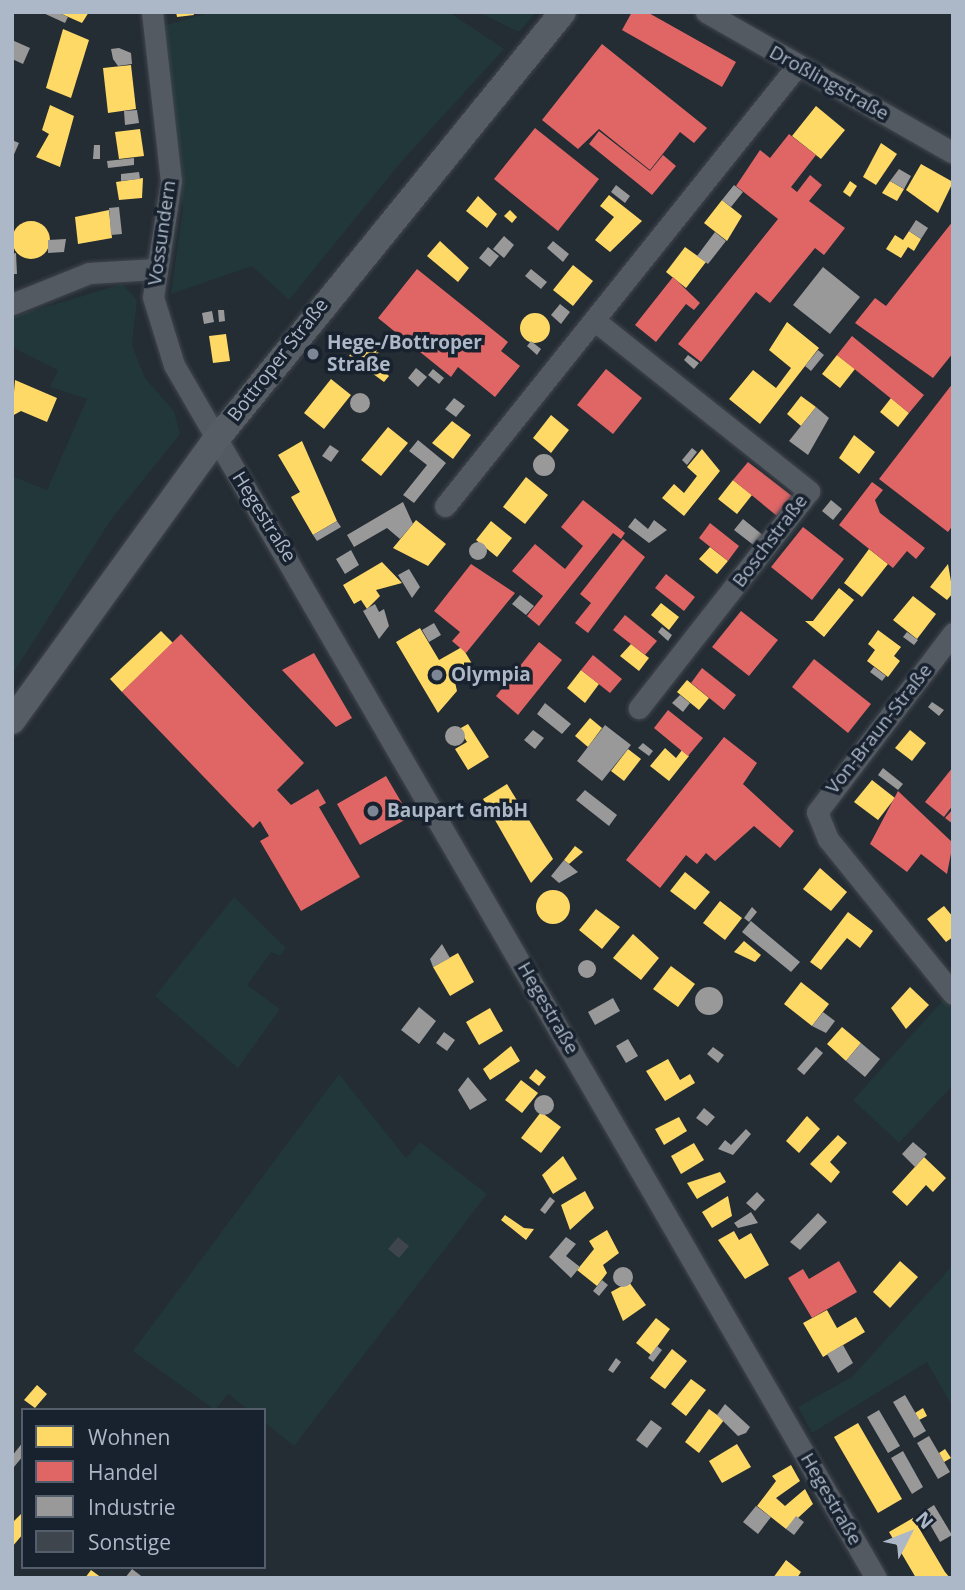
<!DOCTYPE html>
<meta charset="utf-8">
<style>
body{margin:0}
#map{position:relative;width:965px;height:1590px;overflow:hidden;background:#242c34;font-family:"Open Sans",sans-serif}
div>[style]{position:absolute}
.green>*{inset:0;background:#21373a}
.homes>*{inset:0;background:#ffd966}
.round{border-radius:50%}
.shops>*{inset:0;background:#e06666}
.industry>*{inset:0;background:#999}
.building>*{inset:0;background:#3f454c}
.roads{filter:drop-shadow(0 0 2px #41464c) drop-shadow(0 0 2px #41464c)}
.minor>*{height:21px;margin:-10.5px;padding:0 10.5px;transform-origin:10.5px;border-radius:10.5px;background:#545a62}
.major>*{height:26px;margin:-13px;padding:0 13px;transform-origin:13px;border-radius:13px;background:#565d64}
.dots>*{width:19px;height:19px;translate:-50% -50%;box-sizing:border-box;border:4px solid #18222f;border-radius:50%}
span{translate:-50% -50%;white-space:nowrap;text-align:center;line-height:1.15;-webkit-text-stroke:7px #18222f;paint-order:stroke}
.street-label{font-size:19px;color:#acb7c7}
.poi-label{font-size:19px;color:#acb7c7;font-weight:700}
.left{translate:0 -50%;text-align:left}
.frame{position:absolute;inset:0;border:14px solid #acb7c7;pointer-events:none}
.legend{position:absolute;left:21px;top:1408px;width:245px;height:161px;box-sizing:border-box;background:#18222f;border:2px solid #535e6c;margin:0;padding:9px 12px;list-style:none;font-size:21px;color:#acb7c7}
.legend li{display:flex;align-items:center;gap:14px;height:35px}
.legend b{width:35px;border:2px solid #535e6c}
.north{position:absolute;left:874px;top:1499px;width:70px;height:70px;-webkit-text-stroke:5px #18222f;paint-order:stroke;rotate:48deg;font-size:19px;font-weight:700;line-height:28px;text-align:center;color:#acb7c7}
.north::after{content:'';display:block;margin:auto;width:24px;height:32px;background:#acb7c7;clip-path:polygon(50% 0,100% 100%,50% 72%,0 100%)}
</style>
<div id="map">
<div class="green">
<i style="clip-path:polygon(212px 12px,449px 12px,504px 49px,401px 162px,289px 300px,252px 266px,171px 294px,183px 208px,163px 26px)"></i>
<i style="clip-path:polygon(478px 12px,536px 12px,519px 32px)"></i>
<i style="clip-path:polygon(122px 284px,137px 300px,132px 345px,145px 378px,174px 411px,180px 434px,110px 521px,12px 675px,12px 476px,47px 490px,87px 399px,50px 387px,58px 370px,12px 347px,12px 317px)"></i>
<i style="clip-path:polygon(234px 897px,286px 948px,280px 956px,271px 952px,247px 985px,280px 1009px,238px 1068px,155px 996px)"></i>
<i style="clip-path:polygon(944px 999px,953px 1011px,953px 1085px,899px 1143px,853px 1100px)"></i>
<i style="clip-path:polygon(339px 1074px,406px 1158px,420px 1142px,487px 1194px,294px 1446px,264px 1422px,264px 1410px,249px 1410px,228px 1394px,215px 1410px,133px 1351px)"></i>
<i style="clip-path:polygon(953px 1265px,953px 1408px,927px 1362px,812px 1433px,798px 1407px,852px 1377px)"></i>
</div>
<div class="homes">
<i style="clip-path:polygon(57px 12px,89px 12px,82px 23px)"></i>
<i style="clip-path:polygon(176px 12px,193px 12px,194px 15px,177px 17px)"></i>
<i style="clip-path:polygon(63px 29px,89px 40px,71px 98px,46px 88px)"></i>
<i style="clip-path:polygon(131px 65px,136px 109px,108px 113px,103px 68px)"></i>
<i style="clip-path:polygon(50px 105px,74px 116px,60px 167px,36px 157px,49px 134px,42px 130px)"></i>
<i style="clip-path:polygon(816px 106px,845px 130px,821px 159px,792px 136px)"></i>
<i style="clip-path:polygon(140px 129px,144px 156px,119px 159px,115px 132px)"></i>
<i style="clip-path:polygon(881px 143px,897px 154px,876px 185px,863px 177px)"></i>
<i style="clip-path:polygon(921px 164px,953px 182px,938px 213px,906px 190px)"></i>
<i style="clip-path:polygon(143px 178px,142px 198px,119px 200px,116px 182px)"></i>
<i style="clip-path:polygon(850px 181px,857px 186px,850px 197px,843px 192px)"></i>
<i style="clip-path:polygon(890px 181px,904px 189px,897px 201px,882px 193px)"></i>
<i style="clip-path:polygon(609px 195px,642px 221px,610px 252px,595px 240px,614px 217px,600px 206px)"></i>
<i style="clip-path:polygon(478px 196px,497px 214px,487px 228px,466px 211px)"></i>
<i style="clip-path:polygon(722px 200px,742px 216px,727px 241px,704px 223px)"></i>
<i style="clip-path:polygon(109px 210px,112px 238px,78px 244px,75px 217px)"></i>
<i style="clip-path:polygon(510px 210px,517px 217px,512px 223px,504px 216px)"></i>
<i class="round" style="left:12px;top:221px;width:38px;height:38px"></i>
<i style="clip-path:polygon(909px 231px,921px 239px,914px 251px,908px 247px,901px 258px,886px 249px,895px 235px,903px 240px)"></i>
<i style="clip-path:polygon(440px 241px,469px 268px,458px 282px,427px 256px)"></i>
<i style="clip-path:polygon(685px 247px,706px 262px,686px 288px,666px 272px)"></i>
<i style="clip-path:polygon(573px 265px,593px 281px,573px 306px,553px 290px)"></i>
<i class="round" style="left:520px;top:313px;width:30px;height:30px"></i>
<i style="clip-path:polygon(787px 322px,819px 348px,760px 424px,729px 399px,753px 370px,776px 388px,791px 368px,769px 350px)"></i>
<i style="clip-path:polygon(226px 334px,230px 361px,213px 363px,209px 336px)"></i>
<i style="clip-path:polygon(362px 339px,379px 352px,372px 360px,389px 376px,384px 382px,349px 356px)"></i>
<i style="clip-path:polygon(837px 355px,855px 369px,840px 388px,822px 374px)"></i>
<i style="clip-path:polygon(331px 379px,351px 395px,324px 429px,304px 413px)"></i>
<i style="clip-path:polygon(15px 380px,57px 398px,47px 422px,21px 411px,12px 416px)"></i>
<i style="clip-path:polygon(801px 396px,816px 407px,801px 426px,787px 414px)"></i>
<i style="clip-path:polygon(891px 398px,909px 413px,898px 427px,880px 412px)"></i>
<i style="clip-path:polygon(551px 415px,569px 430px,551px 453px,533px 438px)"></i>
<i style="clip-path:polygon(452px 421px,471px 435px,453px 459px,432px 443px)"></i>
<i style="clip-path:polygon(388px 427px,408px 443px,381px 476px,361px 460px)"></i>
<i style="clip-path:polygon(854px 435px,875px 452px,859px 474px,839px 458px)"></i>
<i style="clip-path:polygon(302px 441px,337px 521px,313px 535px,291px 497px,300px 492px,278px 455px)"></i>
<i style="clip-path:polygon(702px 449px,720px 471px,684px 516px,662px 498px,674px 484px,684px 493px,697px 476px,687px 467px)"></i>
<i style="clip-path:polygon(526px 477px,548px 495px,525px 524px,503px 507px)"></i>
<i style="clip-path:polygon(733px 480px,752px 495px,737px 514px,718px 499px)"></i>
<i style="clip-path:polygon(416px 520px,446px 544px,428px 566px,393px 548px)"></i>
<i style="clip-path:polygon(491px 521px,512px 538px,497px 557px,476px 540px)"></i>
<i style="clip-path:polygon(710px 547px,728px 561px,717px 574px,699px 559px)"></i>
<i style="clip-path:polygon(869px 549px,888px 564px,862px 597px,844px 583px)"></i>
<i style="clip-path:polygon(382px 562px,402px 583px,376px 590px,380px 596px,367px 609px,361px 600px,354px 604px,343px 585px)"></i>
<i style="clip-path:polygon(948px 564px,953px 593px,947px 600px,930px 587px)"></i>
<i style="clip-path:polygon(839px 588px,854px 600px,824px 637px,805px 621px,813px 621px)"></i>
<i style="clip-path:polygon(913px 596px,936px 614px,917px 639px,893px 620px)"></i>
<i style="clip-path:polygon(661px 603px,679px 617px,669px 630px,651px 615px)"></i>
<i style="clip-path:polygon(420px 628px,439px 660px,462px 647px,474px 667px,454px 678px,457px 691px,438px 713px,396px 642px)"></i>
<i style="clip-path:polygon(878px 630px,901px 647px,894px 656px,900px 661px,888px 677px,867px 661px,875px 650px,868px 644px)"></i>
<i style="clip-path:polygon(161px 631px,173px 643px,122px 692px,110px 679px)"></i>
<i style="clip-path:polygon(631px 644px,649px 658px,639px 671px,620px 656px)"></i>
<i style="clip-path:polygon(581px 670px,599px 684px,585px 703px,567px 688px)"></i>
<i style="clip-path:polygon(687px 680px,709px 698px,699px 710px,677px 692px)"></i>
<i style="clip-path:polygon(590px 718px,602px 728px,588px 747px,575px 736px)"></i>
<i style="clip-path:polygon(468px 724px,489px 757px,468px 770px,455px 749px,467px 742px,459px 729px)"></i>
<i style="clip-path:polygon(910px 730px,926px 743px,912px 761px,895px 748px)"></i>
<i style="clip-path:polygon(665px 748px,676px 758px,682px 750px,689px 756px,669px 781px,650px 766px)"></i>
<i style="clip-path:polygon(628px 749px,641px 759px,624px 781px,611px 771px)"></i>
<i style="clip-path:polygon(872px 780px,895px 798px,878px 820px,854px 802px)"></i>
<i style="clip-path:polygon(507px 784px,553px 859px,531px 883px,483px 799px)"></i>
<i style="clip-path:polygon(575px 846px,583px 852px,569px 864px,564px 860px)"></i>
<i style="clip-path:polygon(820px 868px,847px 892px,831px 911px,803px 889px)"></i>
<i style="clip-path:polygon(685px 872px,710px 892px,695px 910px,670px 891px)"></i>
<i class="round" style="left:536px;top:890px;width:34px;height:34px"></i>
<i style="clip-path:polygon(720px 901px,742px 918px,725px 940px,703px 923px)"></i>
<i style="clip-path:polygon(944px 906px,953px 917px,953px 937px,946px 942px,927px 919px)"></i>
<i style="clip-path:polygon(596px 909px,620px 927px,602px 949px,579px 930px)"></i>
<i style="clip-path:polygon(848px 912px,873px 931px,860px 948px,847px 938px,821px 970px,810px 962px)"></i>
<i style="clip-path:polygon(633px 934px,659px 958px,641px 980px,613px 958px)"></i>
<i style="clip-path:polygon(744px 941px,761px 955px,755px 962px,734px 952px)"></i>
<i style="clip-path:polygon(458px 953px,474px 982px,450px 996px,433px 967px)"></i>
<i style="clip-path:polygon(671px 966px,695px 984px,678px 1007px,653px 989px)"></i>
<i style="clip-path:polygon(801px 982px,829px 1004px,812px 1026px,784px 1004px)"></i>
<i style="clip-path:polygon(910px 987px,929px 1005px,906px 1029px,891px 1008px)"></i>
<i style="clip-path:polygon(490px 1008px,503px 1031px,479px 1045px,466px 1022px)"></i>
<i style="clip-path:polygon(842px 1027px,861px 1043px,846px 1061px,827px 1044px)"></i>
<i style="clip-path:polygon(511px 1046px,520px 1061px,490px 1080px,483px 1069px)"></i>
<i style="clip-path:polygon(668px 1059px,680px 1080px,690px 1074px,695px 1083px,665px 1101px,646px 1071px)"></i>
<i style="clip-path:polygon(536px 1069px,546px 1077px,539px 1086px,529px 1078px)"></i>
<i style="clip-path:polygon(521px 1080px,538px 1093px,522px 1113px,505px 1100px)"></i>
<i style="clip-path:polygon(541px 1112px,561px 1127px,541px 1153px,521px 1138px)"></i>
<i style="clip-path:polygon(807px 1116px,820px 1129px,799px 1153px,786px 1141px)"></i>
<i style="clip-path:polygon(679px 1117px,687px 1131px,664px 1145px,655px 1129px)"></i>
<i style="clip-path:polygon(838px 1135px,847px 1143px,830px 1162px,840px 1172px,831px 1183px,810px 1164px)"></i>
<i style="clip-path:polygon(694px 1143px,704px 1160px,681px 1174px,671px 1156px)"></i>
<i style="clip-path:polygon(563px 1156px,577px 1179px,553px 1194px,542px 1175px)"></i>
<i style="clip-path:polygon(924px 1157px,946px 1178px,933px 1192px,926px 1185px,907px 1206px,892px 1192px)"></i>
<i style="clip-path:polygon(720px 1172px,726px 1182px,697px 1199px,687px 1183px)"></i>
<i style="clip-path:polygon(585px 1191px,594px 1208px,570px 1230px,561px 1205px)"></i>
<i style="clip-path:polygon(728px 1196px,732px 1216px,712px 1228px,702px 1212px)"></i>
<i style="clip-path:polygon(505px 1215px,524px 1228px,534px 1229px,526px 1240px,501px 1220px)"></i>
<i style="clip-path:polygon(607px 1230px,619px 1253px,603px 1265px,607px 1273px,597px 1286px,577px 1270px,594px 1249px,589px 1241px)"></i>
<i style="clip-path:polygon(734px 1231px,739px 1240px,751px 1233px,769px 1265px,745px 1279px,718px 1240px)"></i>
<i style="clip-path:polygon(900px 1261px,918px 1277px,890px 1308px,873px 1292px)"></i>
<i style="clip-path:polygon(629px 1282px,646px 1305px,623px 1321px,611px 1292px)"></i>
<i style="clip-path:polygon(827px 1310px,837px 1328px,856px 1317px,865px 1332px,823px 1357px,803px 1323px)"></i>
<i style="clip-path:polygon(656px 1318px,670px 1329px,651px 1355px,636px 1343px)"></i>
<i style="clip-path:polygon(672px 1349px,687px 1361px,665px 1389px,650px 1378px)"></i>
<i style="clip-path:polygon(691px 1379px,706px 1390px,686px 1416px,671px 1404px)"></i>
<i style="clip-path:polygon(37px 1385px,47px 1394px,35px 1408px,24px 1400px)"></i>
<i style="clip-path:polygon(923px 1408px,927px 1416px,919px 1420px,915px 1413px)"></i>
<i style="clip-path:polygon(709px 1409px,724px 1420px,699px 1453px,685px 1442px)"></i>
<i style="clip-path:polygon(858px 1423px,902px 1499px,878px 1513px,834px 1437px)"></i>
<i style="clip-path:polygon(737px 1444px,751px 1467px,722px 1483px,709px 1461px)"></i>
<i style="clip-path:polygon(945px 1449px,951px 1458px,944px 1462px,939px 1453px)"></i>
<i style="clip-path:polygon(791px 1465px,800px 1481px,776px 1498px,785px 1506px,805px 1489px,813px 1504px,786px 1529px,757px 1506px,776px 1481px,772px 1476px)"></i>
<i style="clip-path:polygon(23px 1512px,23px 1534px,12px 1547px,12px 1523px)"></i>
<i style="clip-path:polygon(913px 1518px,945px 1572px,950px 1578px,916px 1578px,889px 1532px)"></i>
<i style="clip-path:polygon(786px 1560px,801px 1572px,797px 1578px,773px 1578px)"></i>
<i style="clip-path:polygon(91px 1570px,102px 1578px,85px 1578px)"></i>
</div>
<div class="shops">
<i style="clip-path:polygon(632px 12px,647px 12px,736px 62px,722px 87px,622px 30px)"></i>
<i style="clip-path:polygon(602px 44px,707px 128px,694px 143px,680px 132px,650px 170px,599px 129px,578px 149px,542px 120px)"></i>
<i style="clip-path:polygon(535px 128px,599px 179px,558px 231px,494px 179px)"></i>
<i style="clip-path:polygon(599px 131px,650px 171px,663px 155px,676px 166px,652px 195px,589px 144px)"></i>
<i style="clip-path:polygon(789px 134px,816px 155px,791px 187px,797px 192px,810px 175px,822px 185px,809px 201px,845px 228px,824px 255px,815px 248px,770px 303px,756px 292px,701px 362px,678px 344px,778px 219px,736px 186px,760px 150px,770px 158px)"></i>
<i style="clip-path:polygon(953px 221px,953px 353px,933px 378px,855px 323px,875px 298px,886px 306px)"></i>
<i style="clip-path:polygon(417px 269px,508px 342px,501px 351px,520px 366px,495px 397px,458px 367px,451px 377px,378px 318px)"></i>
<i style="clip-path:polygon(673px 277px,700px 303px,694px 310px,686px 304px,656px 342px,635px 325px)"></i>
<i style="clip-path:polygon(852px 336px,924px 395px,909px 413px,837px 355px)"></i>
<i style="clip-path:polygon(606px 369px,642px 398px,613px 434px,577px 405px)"></i>
<i style="clip-path:polygon(953px 383px,953px 525px,948px 532px,879px 479px)"></i>
<i style="clip-path:polygon(748px 462px,792px 496px,777px 516px,733px 480px)"></i>
<i style="clip-path:polygon(872px 482px,883px 490px,875px 500px,880px 513px,925px 548px,916px 559px,907px 551px,893px 568px,839px 525px)"></i>
<i style="clip-path:polygon(583px 500px,625px 533px,621px 539px,613px 533px,539px 626px,527px 616px,543px 596px,512px 571px,535px 544px,565px 569px,583px 546px,561px 527px)"></i>
<i style="clip-path:polygon(710px 523px,739px 546px,728px 561px,699px 538px)"></i>
<i style="clip-path:polygon(803px 527px,844px 559px,812px 600px,771px 567px)"></i>
<i style="clip-path:polygon(623px 539px,645px 557px,588px 633px,575px 623px,591px 603px,580px 594px)"></i>
<i style="clip-path:polygon(471px 564px,515px 593px,466px 653px,452px 641px,460px 632px,434px 611px)"></i>
<i style="clip-path:polygon(666px 574px,695px 597px,684px 611px,655px 588px)"></i>
<i style="clip-path:polygon(741px 611px,778px 640px,749px 676px,712px 647px)"></i>
<i style="clip-path:polygon(625px 615px,657px 641px,645px 655px,613px 630px)"></i>
<i style="clip-path:polygon(181px 634px,304px 763px,277px 790px,291px 805px,318px 789px,326px 803px,319px 807px,360px 877px,301px 911px,260px 841px,269px 836px,260px 821px,253px 828px,122px 692px)"></i>
<i style="clip-path:polygon(539px 642px,562px 660px,518px 715px,496px 696px)"></i>
<i style="clip-path:polygon(314px 653px,352px 718px,336px 727px,282px 670px)"></i>
<i style="clip-path:polygon(593px 655px,622px 679px,610px 693px,581px 670px)"></i>
<i style="clip-path:polygon(814px 659px,871px 704px,848px 733px,792px 687px)"></i>
<i style="clip-path:polygon(702px 668px,736px 695px,724px 710px,691px 683px)"></i>
<i style="clip-path:polygon(668px 710px,703px 738px,688px 756px,654px 728px)"></i>
<i style="clip-path:polygon(724px 737px,757px 763px,743px 784px,794px 831px,780px 848px,754px 826px,715px 861px,706px 853px,697px 864px,686px 855px,660px 888px,626px 860px)"></i>
<i style="clip-path:polygon(953px 767px,953px 805px,944px 817px,925px 802px)"></i>
<i style="clip-path:polygon(386px 776px,410px 817px,360px 845px,337px 804px)"></i>
<i style="clip-path:polygon(898px 791px,953px 843px,947px 874px,921px 854px,907px 872px,870px 844px)"></i>
<i style="clip-path:polygon(953px 809px,953px 824px,945px 818px)"></i>
<i style="clip-path:polygon(839px 1261px,857px 1292px,812px 1318px,788px 1278px,803px 1269px,809px 1279px)"></i>
</div>
<div class="industry">
<i style="clip-path:polygon(41px 12px,57px 12px,68px 17px,65px 23px)"></i>
<i style="clip-path:polygon(12px 40px,30px 48px,23px 64px,12px 59px)"></i>
<i style="clip-path:polygon(119px 48px,131px 53px,132px 64px,118px 66px,113px 59px,111px 49px)"></i>
<i style="clip-path:polygon(137px 110px,139px 123px,125px 125px,124px 111px)"></i>
<i style="clip-path:polygon(12px 140px,19px 143px,12px 159px)"></i>
<i style="clip-path:polygon(94px 145px,100px 145px,100px 159px,93px 159px)"></i>
<i style="clip-path:polygon(134px 158px,134px 165px,108px 168px,107px 161px)"></i>
<i style="clip-path:polygon(899px 169px,911px 176px,904px 189px,890px 181px)"></i>
<i style="clip-path:polygon(139px 172px,140px 179px,121px 181px,121px 174px)"></i>
<i style="clip-path:polygon(616px 185px,630px 196px,625px 203px,611px 192px)"></i>
<i style="clip-path:polygon(734px 185px,743px 192px,731px 207px,722px 200px)"></i>
<i style="clip-path:polygon(119px 207px,122px 234px,111px 235px,109px 208px)"></i>
<i style="clip-path:polygon(916px 220px,928px 228px,921px 239px,909px 231px)"></i>
<i style="clip-path:polygon(715px 232px,726px 241px,708px 264px,697px 256px)"></i>
<i style="clip-path:polygon(504px 236px,514px 245px,504px 258px,493px 249px)"></i>
<i style="clip-path:polygon(66px 239px,64px 252px,48px 253px,48px 240px)"></i>
<i style="clip-path:polygon(553px 241px,569px 254px,563px 262px,547px 248px)"></i>
<i style="clip-path:polygon(488px 247px,499px 256px,490px 267px,479px 258px)"></i>
<i style="clip-path:polygon(16px 253px,17px 274px,12px 274px,12px 254px)"></i>
<i style="clip-path:polygon(823px 267px,860px 297px,830px 334px,793px 305px)"></i>
<i style="clip-path:polygon(531px 269px,547px 282px,541px 289px,525px 276px)"></i>
<i style="clip-path:polygon(560px 304px,570px 312px,561px 324px,551px 315px)"></i>
<i style="clip-path:polygon(218px 310px,224px 310px,225px 321px,219px 322px)"></i>
<i style="clip-path:polygon(212px 311px,214px 322px,204px 324px,202px 313px)"></i>
<i style="clip-path:polygon(531px 341px,541px 349px,537px 355px,527px 346px)"></i>
<i style="clip-path:polygon(818px 350px,824px 355px,811px 371px,805px 366px)"></i>
<i style="clip-path:polygon(688px 355px,699px 363px,694px 369px,684px 360px)"></i>
<i style="clip-path:polygon(416px 368px,427px 377px,418px 387px,408px 378px)"></i>
<i style="clip-path:polygon(433px 369px,444px 378px,439px 384px,428px 375px)"></i>
<i class="round" style="left:350px;top:393px;width:20px;height:20px"></i>
<i style="clip-path:polygon(454px 398px,465px 406px,456px 417px,445px 409px)"></i>
<i style="clip-path:polygon(816px 407px,829px 418px,808px 455px,789px 441px)"></i>
<i style="clip-path:polygon(418px 440px,446px 463px,414px 503px,403px 495px,427px 465px,409px 451px)"></i>
<i style="clip-path:polygon(330px 445px,339px 451px,331px 462px,322px 456px)"></i>
<i style="clip-path:polygon(692px 448px,697px 452px,687px 465px,682px 460px)"></i>
<i class="round" style="left:533px;top:454px;width:22px;height:22px"></i>
<i style="clip-path:polygon(831px 500px,842px 509px,833px 520px,822px 511px)"></i>
<i style="clip-path:polygon(403px 502px,413px 524px,400px 539px,387px 528px,354px 547px,347px 535px)"></i>
<i style="clip-path:polygon(635px 518px,648px 529px,654px 520px,667px 530px,649px 543px,628px 527px)"></i>
<i style="clip-path:polygon(743px 519px,764px 536px,756px 547px,734px 530px)"></i>
<i style="clip-path:polygon(337px 521px,341px 527px,317px 541px,313px 535px)"></i>
<i class="round" style="left:469px;top:542px;width:18px;height:18px"></i>
<i style="clip-path:polygon(351px 550px,359px 565px,345px 574px,336px 559px)"></i>
<i style="clip-path:polygon(409px 569px,420px 587px,412px 598px,398px 575px)"></i>
<i style="clip-path:polygon(520px 595px,534px 606px,526px 615px,512px 604px)"></i>
<i style="clip-path:polygon(375px 604px,379px 612px,384px 609px,389px 626px,379px 639px,363px 611px)"></i>
<i style="clip-path:polygon(434px 623px,441px 635px,429px 642px,422px 630px)"></i>
<i style="clip-path:polygon(662px 627px,672px 635px,668px 641px,658px 632px)"></i>
<i style="clip-path:polygon(907px 632px,918px 640px,914px 645px,903px 637px)"></i>
<i style="clip-path:polygon(874px 667px,886px 676px,882px 681px,870px 672px)"></i>
<i style="clip-path:polygon(680px 695px,690px 703px,683px 712px,672px 703px)"></i>
<i style="clip-path:polygon(932px 702px,944px 710px,939px 716px,928px 707px)"></i>
<i style="clip-path:polygon(545px 703px,571px 724px,562px 734px,537px 714px)"></i>
<i style="clip-path:polygon(605px 725px,631px 745px,602px 781px,577px 761px)"></i>
<i class="round" style="left:445px;top:726px;width:20px;height:20px"></i>
<i style="clip-path:polygon(533px 730px,544px 738px,535px 749px,524px 740px)"></i>
<i style="clip-path:polygon(643px 743px,653px 751px,649px 756px,638px 748px)"></i>
<i style="clip-path:polygon(883px 768px,903px 784px,898px 790px,878px 775px)"></i>
<i style="clip-path:polygon(585px 790px,617px 815px,609px 826px,576px 800px)"></i>
<i style="clip-path:polygon(564px 860px,578px 872px,559px 883px,551px 876px)"></i>
<i style="clip-path:polygon(752px 907px,757px 912px,749px 922px,744px 918px)"></i>
<i style="clip-path:polygon(751px 921px,800px 962px,791px 972px,742px 932px)"></i>
<i style="clip-path:polygon(442px 944px,450px 958px,433px 967px,430px 959px)"></i>
<i class="round" style="left:578px;top:960px;width:18px;height:18px"></i>
<i class="round" style="left:695px;top:987px;width:28px;height:28px"></i>
<i style="clip-path:polygon(613px 998px,620px 1011px,595px 1025px,588px 1012px)"></i>
<i style="clip-path:polygon(419px 1007px,436px 1021px,419px 1044px,401px 1030px)"></i>
<i style="clip-path:polygon(823px 1012px,835px 1021px,826px 1033px,812px 1026px)"></i>
<i style="clip-path:polygon(444px 1032px,455px 1040px,447px 1051px,436px 1043px)"></i>
<i style="clip-path:polygon(628px 1039px,638px 1056px,626px 1063px,616px 1046px)"></i>
<i style="clip-path:polygon(861px 1043px,880px 1059px,865px 1077px,846px 1061px)"></i>
<i style="clip-path:polygon(713px 1047px,724px 1055px,718px 1063px,707px 1054px)"></i>
<i style="clip-path:polygon(816px 1047px,823px 1053px,804px 1075px,797px 1069px)"></i>
<i style="clip-path:polygon(468px 1077px,487px 1100px,470px 1110px,458px 1090px)"></i>
<i class="round" style="left:534px;top:1095px;width:20px;height:20px"></i>
<i style="clip-path:polygon(704px 1108px,715px 1117px,707px 1126px,696px 1118px)"></i>
<i style="clip-path:polygon(746px 1129px,751px 1134px,733px 1155px,718px 1149px,725px 1140px,731px 1145px)"></i>
<i style="clip-path:polygon(913px 1142px,927px 1154px,915px 1167px,902px 1154px)"></i>
<i style="clip-path:polygon(757px 1192px,765px 1200px,755px 1211px,746px 1203px)"></i>
<i style="clip-path:polygon(550px 1197px,555px 1201px,545px 1214px,540px 1210px)"></i>
<i style="clip-path:polygon(751px 1212px,758px 1223px,738px 1228px,734px 1223px)"></i>
<i style="clip-path:polygon(818px 1213px,827px 1222px,800px 1250px,790px 1242px)"></i>
<i style="clip-path:polygon(566px 1237px,576px 1244px,566px 1256px,580px 1267px,571px 1278px,549px 1257px)"></i>
<i class="round" style="left:613px;top:1267px;width:20px;height:20px"></i>
<i style="clip-path:polygon(602px 1280px,608px 1285px,599px 1296px,593px 1291px)"></i>
<i style="clip-path:polygon(843px 1345px,853px 1363px,838px 1373px,827px 1354px)"></i>
<i style="clip-path:polygon(657px 1346px,662px 1350px,653px 1362px,648px 1358px)"></i>
<i style="clip-path:polygon(616px 1358px,621px 1362px,613px 1373px,608px 1370px)"></i>
<i style="clip-path:polygon(905px 1395px,926px 1431px,914px 1438px,893px 1402px)"></i>
<i style="clip-path:polygon(725px 1404px,750px 1427px,746px 1433px,738px 1436px,717px 1415px)"></i>
<i style="clip-path:polygon(879px 1410px,900px 1446px,888px 1453px,867px 1417px)"></i>
<i style="clip-path:polygon(651px 1420px,662px 1428px,647px 1448px,636px 1440px)"></i>
<i style="clip-path:polygon(929px 1436px,950px 1472px,938px 1479px,917px 1443px)"></i>
<i style="clip-path:polygon(23px 1442px,23px 1456px,14px 1467px,12px 1456px)"></i>
<i style="clip-path:polygon(903px 1451px,923px 1487px,912px 1494px,891px 1458px)"></i>
<i style="clip-path:polygon(934px 1505px,952px 1535px,940px 1542px,923px 1512px)"></i>
<i style="clip-path:polygon(756px 1506px,771px 1517px,758px 1534px,743px 1522px)"></i>
<i style="clip-path:polygon(796px 1516px,804px 1522px,794px 1535px,786px 1529px)"></i>
<i style="clip-path:polygon(132px 1569px,140px 1575px,143px 1578px,125px 1578px)"></i>
</div>
<div class="building">
<i style="clip-path:polygon(398px 1237px,409px 1246px,399px 1258px,388px 1249px)"></i>
</div>
<div class="roads">
<div class="minor">
<i style="left:152px;top:12px;width:170px;rotate:83.6deg"></i>
<i style="left:171px;top:181px;width:117px;rotate:98.8deg"></i>
<i style="left:153px;top:297px;width:71px;rotate:72.8deg"></i>
<i style="left:174px;top:365px;width:1401px;rotate:59.94deg"></i>
<i style="left:706px;top:12px;width:284px;rotate:29.7deg"></i>
<i style="left:12px;top:304px;width:83px;rotate:-21.9deg"></i>
<i style="left:89px;top:273px;width:66px;rotate:-3.5deg"></i>
<i style="left:594px;top:320px;width:275px;rotate:38.5deg"></i>
<i style="left:809px;top:491px;width:276px;rotate:128.1deg"></i>
<i style="left:445px;top:506px;width:563px;rotate:-51.34deg"></i>
<i style="left:953px;top:633px;width:225px;rotate:127.2deg"></i>
<i style="left:817px;top:812px;width:29px;rotate:68deg"></i>
<i style="left:828px;top:839px;width:199px;rotate:51.1deg"></i>
</div>
<div class="major">
<i style="left:12px;top:721px;width:346px;rotate:-54.1deg"></i>
<i style="left:215px;top:441px;width:552px;rotate:-50.95deg"></i>
</div>
</div>
<div class="dots">
<i style="left:313px;top:354px;background:#7c8694"></i>
<i style="left:437px;top:675px;background:#7c8694"></i>
<i style="left:373px;top:811px;background:#7c8694"></i>
</div>
<div class="street-label">
<span style="left:829px;top:83px;rotate:29deg">Droßlingstraße</span>
<span style="left:162px;top:233px;rotate:-82deg">Vossundern</span>
<span style="left:278px;top:360px;rotate:-52deg">Bottroper Straße</span>
<span style="left:264px;top:517px;rotate:58deg">Hegestraße</span>
<span style="left:770px;top:541px;rotate:-53deg">Boschstraße</span>
<span style="left:879px;top:729px;rotate:-52deg">Von-Braun-Straße</span>
<span style="left:548px;top:1008px;rotate:60deg">Hegestraße</span>
<span style="left:831px;top:1499px;rotate:60deg">Hegestraße</span>
</div>
<div class="poi-label">
<span class="left" style="left:327px;top:354px">Hege-/Bottroper<br>Straße</span>
<span class="left" style="left:451px;top:675px">Olympia</span>
<span class="left" style="left:387px;top:811px">Baupart GmbH</span>
</div>
<div class="frame"></div>
<ul class="legend">
<li><b style="height:19px;background:#ffd966"></b>Wohnen</li>
<li><b style="height:19px;background:#e06666"></b>Handel</li>
<li><b style="height:19px;background:#999"></b>Industrie</li>
<li><b style="height:19px;background:#3f454c"></b>Sonstige</li>
</ul>
<div class="north">N</div>
</div>
